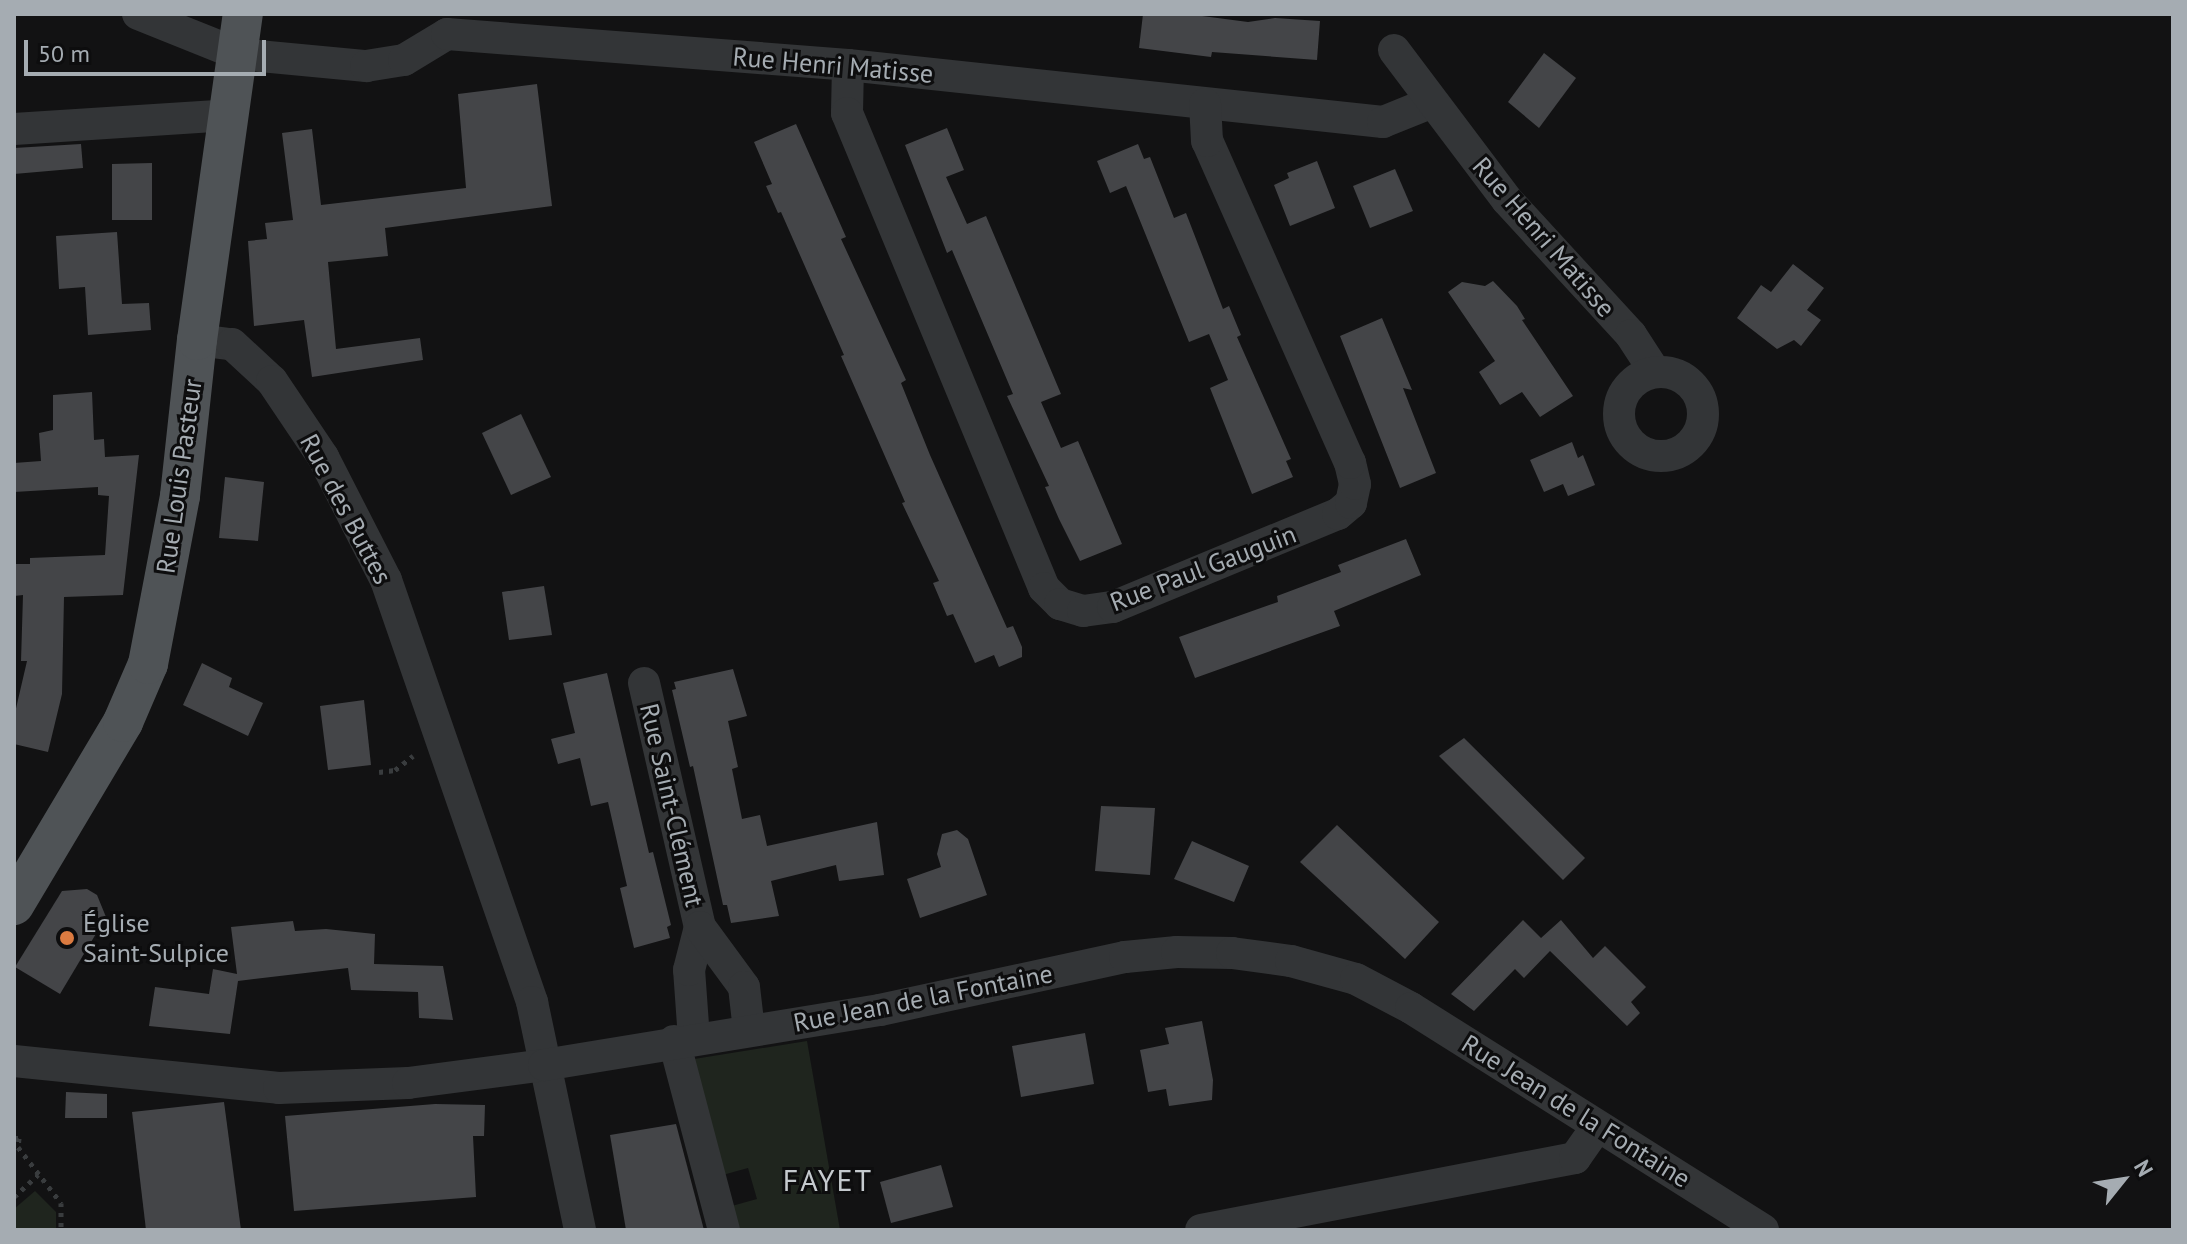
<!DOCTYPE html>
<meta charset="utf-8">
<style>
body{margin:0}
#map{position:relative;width:2187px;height:1244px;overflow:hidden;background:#121213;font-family:"PT Sans",sans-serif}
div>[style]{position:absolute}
.green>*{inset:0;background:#1f251e}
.building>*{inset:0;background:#444548}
.path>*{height:5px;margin-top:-2.5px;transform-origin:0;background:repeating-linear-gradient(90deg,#393c3e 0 4px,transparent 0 10px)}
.minor>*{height:32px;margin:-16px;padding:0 16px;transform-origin:16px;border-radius:16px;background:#333537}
.minor>.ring{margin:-16px;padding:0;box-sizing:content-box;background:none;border:32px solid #333537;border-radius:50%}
.major>*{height:40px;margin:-20px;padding:0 20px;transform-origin:20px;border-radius:20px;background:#4f5356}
.dots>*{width:22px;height:22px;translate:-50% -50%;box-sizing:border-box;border:4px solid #0d0d0e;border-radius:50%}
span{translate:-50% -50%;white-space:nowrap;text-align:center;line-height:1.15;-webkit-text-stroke:6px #0d0d0e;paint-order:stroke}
.street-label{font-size:26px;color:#a5acb2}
.poi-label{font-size:26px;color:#a5acb2}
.left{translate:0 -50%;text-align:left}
.quarter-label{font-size:30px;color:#c5cace;letter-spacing:2px}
.frame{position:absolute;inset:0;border:16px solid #a5acb2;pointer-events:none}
.north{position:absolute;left:2083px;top:1140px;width:80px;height:80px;-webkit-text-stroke:6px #0d0d0e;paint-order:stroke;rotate:60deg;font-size:22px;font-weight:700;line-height:32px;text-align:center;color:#a5acb2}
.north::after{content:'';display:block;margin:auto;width:28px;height:36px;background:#a5acb2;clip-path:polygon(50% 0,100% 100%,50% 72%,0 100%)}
.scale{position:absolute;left:24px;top:40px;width:242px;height:36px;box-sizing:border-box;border:4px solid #a5acb2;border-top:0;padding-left:10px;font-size:24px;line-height:28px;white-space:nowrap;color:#a5acb2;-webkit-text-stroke:6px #0d0d0e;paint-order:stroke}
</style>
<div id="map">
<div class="green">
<i style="clip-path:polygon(807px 1041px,840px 1230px,734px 1230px,728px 1207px,757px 1199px,748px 1168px,719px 1176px,688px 1060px)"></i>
<i style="clip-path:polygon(35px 1191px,56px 1212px,56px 1230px,14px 1230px,14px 1209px)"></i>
</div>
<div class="building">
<i style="clip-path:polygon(1143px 14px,1187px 14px,1248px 22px,1275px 18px,1320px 21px,1317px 60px,1212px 52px,1211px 57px,1139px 48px)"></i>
<i style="clip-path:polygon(1544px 53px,1576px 78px,1539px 128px,1508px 102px)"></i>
<i style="clip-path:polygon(537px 84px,552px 206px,385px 228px,388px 256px,328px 262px,336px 349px,420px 338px,423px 360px,312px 377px,304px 320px,254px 326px,248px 241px,267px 239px,265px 223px,293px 220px,282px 133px,312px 129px,321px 205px,466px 188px,458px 94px)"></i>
<i style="clip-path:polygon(796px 124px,846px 237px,841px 239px,906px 380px,901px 383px,930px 455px,1007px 628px,1013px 626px,1022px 647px,1022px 657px,999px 667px,994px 655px,975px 663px,953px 614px,947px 616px,933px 583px,939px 581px,902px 503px,905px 502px,841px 356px,844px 355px,781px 212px,778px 213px,766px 186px,772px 184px,754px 142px)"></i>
<i style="clip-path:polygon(947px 128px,964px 170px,946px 177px,967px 224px,986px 216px,1061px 394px,1041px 402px,1061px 448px,1078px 441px,1122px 544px,1080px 561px,1059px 519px,1045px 487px,1049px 486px,1007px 396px,1013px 394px,952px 250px,947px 253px,905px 145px)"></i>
<i style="clip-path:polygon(81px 144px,83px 168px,14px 174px,14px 148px)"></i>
<i style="clip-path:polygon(1138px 144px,1144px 159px,1150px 157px,1174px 218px,1186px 213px,1223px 309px,1229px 306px,1241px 335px,1237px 337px,1291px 459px,1286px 461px,1293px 477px,1252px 494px,1210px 388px,1228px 380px,1209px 334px,1189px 342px,1126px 186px,1110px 193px,1097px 161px)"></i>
<i style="clip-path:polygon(1317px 161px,1335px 208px,1290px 226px,1274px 185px,1289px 178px,1287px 173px)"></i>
<i style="clip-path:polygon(152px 163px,152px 220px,112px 220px,112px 164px)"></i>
<i style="clip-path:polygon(1395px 169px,1413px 211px,1370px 228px,1353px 186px)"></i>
<i style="clip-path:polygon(117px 232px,122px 304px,149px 303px,151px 330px,88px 335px,85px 287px,59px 289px,56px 236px)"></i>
<i style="clip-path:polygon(1793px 264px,1824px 288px,1807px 310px,1821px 320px,1801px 346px,1794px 340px,1777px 349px,1737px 318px,1761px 285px,1771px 292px)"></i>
<i style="clip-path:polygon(1493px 281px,1517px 306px,1525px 319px,1522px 320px,1573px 396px,1540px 417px,1522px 392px,1500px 405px,1479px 372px,1495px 361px,1448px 292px,1462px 282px,1485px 286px)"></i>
<i style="clip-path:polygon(1382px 318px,1412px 390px,1403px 388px,1436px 473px,1400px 488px,1340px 336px)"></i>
<i style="clip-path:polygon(92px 392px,94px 440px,104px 439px,105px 457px,139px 455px,123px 595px,64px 597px,62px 694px,48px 752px,14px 744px,14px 717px,27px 661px,21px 661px,23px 595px,14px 596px,14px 564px,30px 564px,30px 558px,105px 555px,109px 496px,98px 495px,98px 487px,14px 492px,14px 463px,41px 461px,39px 433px,53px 430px,53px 395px)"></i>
<i style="clip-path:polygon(521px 414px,551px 477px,511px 495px,482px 433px)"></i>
<i style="clip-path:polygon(1572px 442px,1578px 458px,1583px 455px,1595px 485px,1568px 496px,1563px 484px,1544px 492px,1530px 460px)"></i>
<i style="clip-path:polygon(225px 477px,264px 482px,258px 541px,219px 538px)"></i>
<i style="clip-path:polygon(1406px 539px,1421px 575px,1334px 611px,1340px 626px,1195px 678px,1179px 637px,1278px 602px,1277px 596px,1341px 572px,1338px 565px)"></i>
<i style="clip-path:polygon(544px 586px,552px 635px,509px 640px,502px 592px)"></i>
<i style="clip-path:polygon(202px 663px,232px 678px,229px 687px,263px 703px,248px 736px,183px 705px)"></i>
<i style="clip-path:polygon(733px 669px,747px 716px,728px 721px,738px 767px,732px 769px,742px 819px,760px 815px,767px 846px,877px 822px,884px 875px,839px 881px,836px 865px,771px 881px,779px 916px,731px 923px,727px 905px,723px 905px,693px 766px,690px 767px,672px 690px,676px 689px,674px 682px)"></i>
<i style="clip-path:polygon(607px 673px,649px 853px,653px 852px,671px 925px,667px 927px,670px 938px,634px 948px,620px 888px,627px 886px,608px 802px,591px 806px,580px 758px,558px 764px,551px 739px,575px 733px,563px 683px)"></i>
<i style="clip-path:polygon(364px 700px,371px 765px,328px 770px,320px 706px)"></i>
<i style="clip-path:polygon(1464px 738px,1585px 858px,1563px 880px,1439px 756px)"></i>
<i style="clip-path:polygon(1101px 806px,1155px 808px,1150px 875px,1095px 871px)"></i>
<i style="clip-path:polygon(1337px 825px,1439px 922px,1405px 959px,1300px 862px)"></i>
<i style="clip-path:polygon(957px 830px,968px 839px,987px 895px,920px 918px,907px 879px,941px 867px,937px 854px,942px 834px)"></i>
<i style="clip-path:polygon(1192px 841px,1249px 866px,1234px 902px,1174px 879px)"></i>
<i style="clip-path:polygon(87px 889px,97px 895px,106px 917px,60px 994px,15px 967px,62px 891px)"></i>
<i style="clip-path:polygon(1523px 920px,1541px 938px,1561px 920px,1593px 958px,1605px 946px,1646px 987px,1631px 1002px,1640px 1013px,1627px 1026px,1550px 951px,1524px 978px,1515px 969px,1474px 1011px,1451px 994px)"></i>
<i style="clip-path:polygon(293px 921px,295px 931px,326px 929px,375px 934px,374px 964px,443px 966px,453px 1020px,419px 1018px,418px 992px,351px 990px,348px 968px,238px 981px,230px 1034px,149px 1026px,155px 987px,209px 994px,213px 969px,237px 974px,231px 927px)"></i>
<i style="clip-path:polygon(1202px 1021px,1213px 1080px,1212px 1100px,1169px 1106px,1166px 1089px,1148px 1092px,1140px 1050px,1169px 1044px,1165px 1028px)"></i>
<i style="clip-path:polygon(1085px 1033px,1094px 1084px,1021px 1097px,1012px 1046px)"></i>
<i style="clip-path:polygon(66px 1092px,107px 1094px,107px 1118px,65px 1118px)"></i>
<i style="clip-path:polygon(224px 1102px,241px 1230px,146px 1230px,132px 1112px)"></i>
<i style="clip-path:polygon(435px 1104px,485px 1105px,484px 1136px,473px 1136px,476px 1197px,294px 1211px,285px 1116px)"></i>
<i style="clip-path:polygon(676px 1124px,704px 1230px,626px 1230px,610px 1135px)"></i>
<i style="clip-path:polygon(941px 1165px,953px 1207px,891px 1223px,880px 1182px)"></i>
</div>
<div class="path">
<i style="left:379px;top:772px;width:16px;rotate:-7deg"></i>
<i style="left:395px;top:770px;width:23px;rotate:-38deg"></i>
<i style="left:14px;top:1138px;width:5px"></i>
<i style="left:19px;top:1138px;width:9px;rotate:96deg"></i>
<i style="left:18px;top:1147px;width:71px;rotate:52.5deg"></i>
<i style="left:61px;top:1203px;width:27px;rotate:90deg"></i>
<i style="left:14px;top:1197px;width:33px;rotate:-43deg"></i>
</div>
<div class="minor">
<i style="left:138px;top:14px;width:108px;rotate:21.8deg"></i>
<i style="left:238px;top:54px;width:129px;rotate:5.4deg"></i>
<i style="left:366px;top:66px;width:38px;rotate:-9deg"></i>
<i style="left:404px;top:60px;width:50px;rotate:-31.2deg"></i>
<i style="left:447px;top:34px;width:402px;rotate:4.4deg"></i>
<i style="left:848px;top:65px;width:538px;rotate:6.08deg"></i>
<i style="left:1383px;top:122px;width:51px;rotate:-22deg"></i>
<i style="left:1394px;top:50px;width:188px;rotate:53deg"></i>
<i style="left:1507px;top:200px;width:183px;rotate:47.4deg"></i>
<i style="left:1631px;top:335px;width:44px;rotate:57deg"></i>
<i style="left:848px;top:65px;width:48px;rotate:91.2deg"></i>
<i style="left:847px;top:113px;width:514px;rotate:67.47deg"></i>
<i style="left:1044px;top:588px;width:23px;rotate:45deg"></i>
<i style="left:1060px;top:604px;width:24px;rotate:17deg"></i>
<i style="left:1083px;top:611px;width:30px;rotate:-8deg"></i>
<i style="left:1113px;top:607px;width:243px;rotate:-22.5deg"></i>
<i style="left:1338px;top:514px;width:17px;rotate:-40deg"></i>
<i style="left:1351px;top:503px;width:19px;rotate:-78deg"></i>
<i style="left:1355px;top:484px;width:22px;rotate:-103deg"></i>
<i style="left:1350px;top:463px;width:352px;rotate:-113.9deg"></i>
<i style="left:1207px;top:141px;width:37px;rotate:-93deg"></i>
<i style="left:14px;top:129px;width:215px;rotate:-3.7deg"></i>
<i style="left:197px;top:340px;width:35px;rotate:7deg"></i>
<i style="left:232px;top:344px;width:54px;rotate:42.8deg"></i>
<i style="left:272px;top:381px;width:92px;rotate:56.1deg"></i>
<i style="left:323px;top:457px;width:138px;rotate:62.9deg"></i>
<i style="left:386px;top:580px;width:447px;rotate:70.9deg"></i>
<i style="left:532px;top:1002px;width:233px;rotate:78.1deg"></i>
<i class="ring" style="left:1619px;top:372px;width:52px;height:52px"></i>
<i style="left:644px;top:683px;width:250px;rotate:77.1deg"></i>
<i style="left:694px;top:1039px;width:69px;rotate:-94.1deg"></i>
<i style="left:689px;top:970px;width:44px;rotate:-75.7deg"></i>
<i style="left:700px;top:927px;width:74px;rotate:53.7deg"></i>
<i style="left:744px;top:987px;width:43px;rotate:83.4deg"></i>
<i style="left:674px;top:1041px;width:196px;rotate:75.2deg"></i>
<i style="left:14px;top:1061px;width:266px;rotate:5.8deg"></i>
<i style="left:279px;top:1088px;width:129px;rotate:-2.2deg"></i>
<i style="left:408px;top:1083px;width:137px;rotate:-7.5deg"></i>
<i style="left:544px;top:1065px;width:340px;rotate:-9.3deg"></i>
<i style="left:880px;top:1010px;width:251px;rotate:-12.2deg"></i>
<i style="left:1125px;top:957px;width:52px;rotate:-5.5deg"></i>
<i style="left:1177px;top:952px;width:55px;rotate:1deg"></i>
<i style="left:1232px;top:953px;width:60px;rotate:7.7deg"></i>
<i style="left:1291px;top:961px;width:67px;rotate:15.5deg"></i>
<i style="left:1356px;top:979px;width:62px;rotate:27.8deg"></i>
<i style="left:1411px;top:1008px;width:416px;rotate:32.2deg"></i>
<i style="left:1201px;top:1230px;width:381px;rotate:-10.9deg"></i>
<i style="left:1575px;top:1158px;width:39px;rotate:-55deg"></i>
</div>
<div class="major">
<i style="left:14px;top:905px;width:213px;rotate:-59.2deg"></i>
<i style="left:123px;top:722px;width:63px;rotate:-66.7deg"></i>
<i style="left:148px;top:664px;width:171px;rotate:-79.2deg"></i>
<i style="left:180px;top:496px;width:157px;rotate:-83.8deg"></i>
<i style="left:197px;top:340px;width:329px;rotate:-82deg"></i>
</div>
<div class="dots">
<i style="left:67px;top:938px;background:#db7b41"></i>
</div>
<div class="street-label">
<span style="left:833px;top:65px;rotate:5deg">Rue Henri Matisse</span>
<span style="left:1544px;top:237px;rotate:49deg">Rue Henri Matisse</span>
<span style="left:179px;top:476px;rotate:-82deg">Rue Louis Pasteur</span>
<span style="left:346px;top:509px;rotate:62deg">Rue des Buttes</span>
<span style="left:1203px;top:568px;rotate:-21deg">Rue Paul Gauguin</span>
<span style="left:672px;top:805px;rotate:77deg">Rue Saint-Clément</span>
<span style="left:923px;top:998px;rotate:-11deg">Rue Jean de la Fontaine</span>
<span style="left:1576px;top:1111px;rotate:32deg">Rue Jean de la Fontaine</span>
</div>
<div class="poi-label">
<span class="left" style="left:83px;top:938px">Église<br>Saint-Sulpice</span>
</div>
<div class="quarter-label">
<span style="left:828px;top:1180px">FAYET</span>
</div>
<div class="frame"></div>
<div class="north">N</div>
<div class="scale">50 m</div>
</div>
